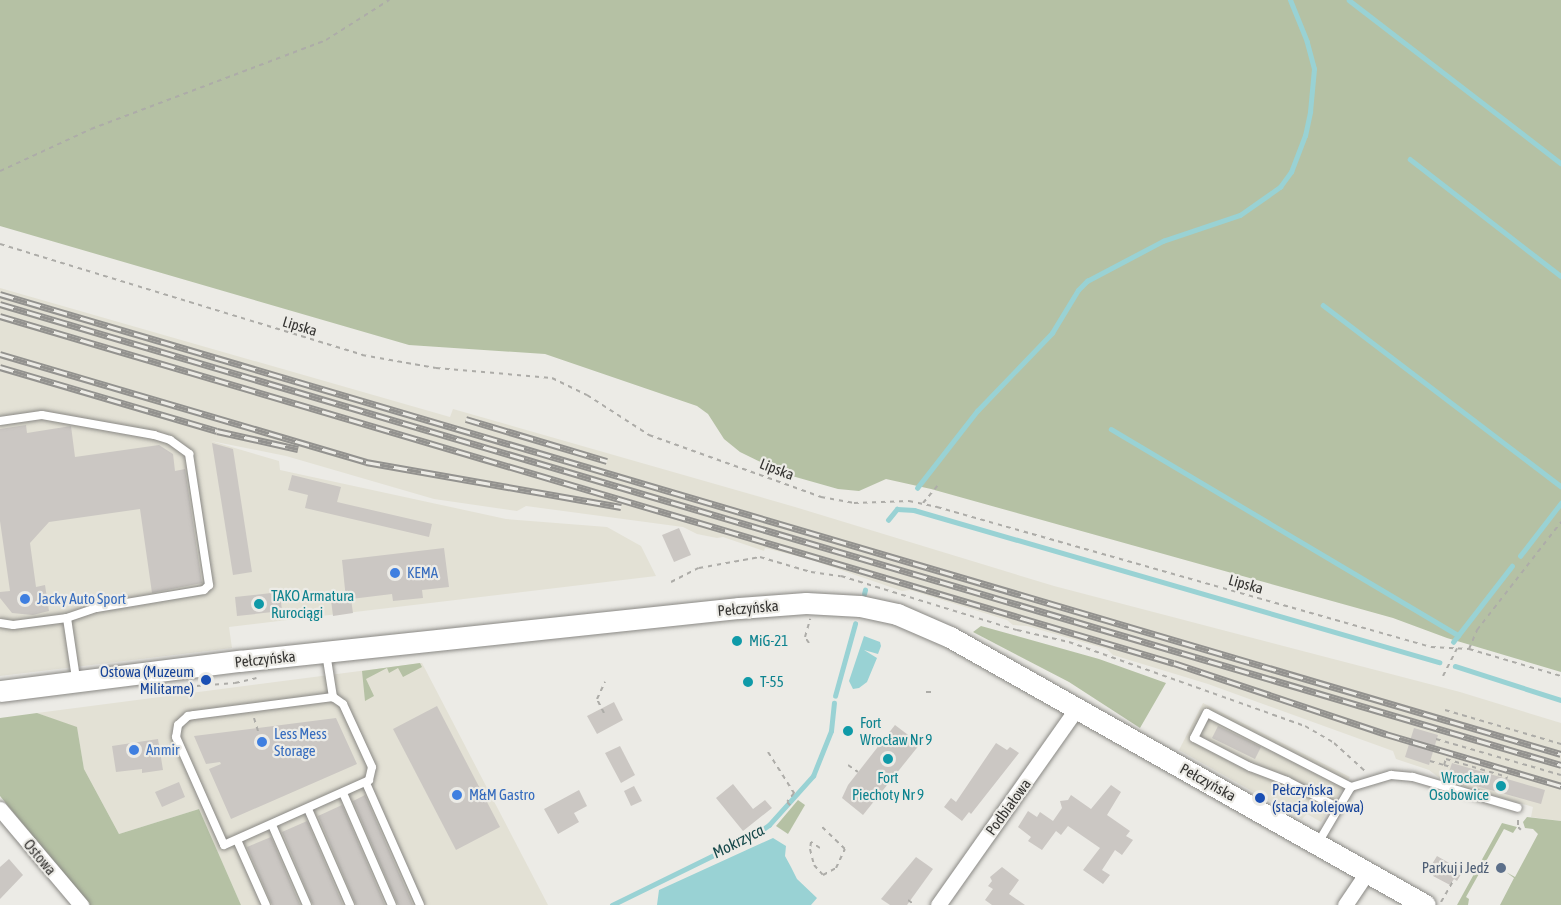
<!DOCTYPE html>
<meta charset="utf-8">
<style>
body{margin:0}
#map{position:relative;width:1561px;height:905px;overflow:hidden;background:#ecebe6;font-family:"Asap Condensed",sans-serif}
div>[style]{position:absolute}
.built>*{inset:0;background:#e3e1d5}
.green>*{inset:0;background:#b5c1a4}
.water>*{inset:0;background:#99d2d4}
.stream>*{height:4.5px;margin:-2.25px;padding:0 2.25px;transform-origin:2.25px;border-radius:2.25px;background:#99d2d4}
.building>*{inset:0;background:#cbc7c3}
.path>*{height:2px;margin-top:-1px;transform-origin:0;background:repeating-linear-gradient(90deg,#adaca8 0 4.5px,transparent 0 9px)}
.roads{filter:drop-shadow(0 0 2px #898884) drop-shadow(0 0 2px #898884)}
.service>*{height:8px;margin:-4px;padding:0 4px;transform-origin:4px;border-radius:4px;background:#fff}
.minor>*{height:15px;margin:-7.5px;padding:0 7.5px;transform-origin:7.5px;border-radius:7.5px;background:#fff}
.secondary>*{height:21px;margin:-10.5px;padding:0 10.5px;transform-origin:10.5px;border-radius:10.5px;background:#fff}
.rail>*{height:7px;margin-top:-3.5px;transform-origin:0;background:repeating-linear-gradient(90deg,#ecebe6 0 14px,#93928f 0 28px);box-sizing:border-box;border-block:2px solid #93928f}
.dots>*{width:16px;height:16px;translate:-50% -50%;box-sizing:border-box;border:3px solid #ecebe6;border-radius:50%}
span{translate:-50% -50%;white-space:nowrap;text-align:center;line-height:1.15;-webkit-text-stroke:4.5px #ecebe6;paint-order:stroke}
.street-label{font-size:15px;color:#343331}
.shop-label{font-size:15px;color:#366cbe}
.left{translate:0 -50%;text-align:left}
.culture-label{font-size:15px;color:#0d838f}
.right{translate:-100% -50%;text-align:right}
.transit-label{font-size:15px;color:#164399}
.service-label{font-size:15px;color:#4e5e75}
.water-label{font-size:16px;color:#15484a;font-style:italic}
</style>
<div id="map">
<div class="built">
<i style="clip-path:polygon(0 288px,450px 417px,453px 409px,795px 507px,1054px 586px,1460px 692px,1561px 723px,1561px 821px,1531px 817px,1533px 807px,1442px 780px,1429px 770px,1396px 759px,1393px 751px,1208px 684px,1113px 655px,1107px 649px,1027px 626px,1013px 625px,1007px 620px,910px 590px,902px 591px,809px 559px,765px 548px,764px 551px,723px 537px,717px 538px,697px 534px,683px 527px,526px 506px,517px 511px,434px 499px,286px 456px,211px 441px,279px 461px,280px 470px,506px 519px,607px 527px,641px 546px,656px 576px,229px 627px,232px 648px,0 676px)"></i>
<i style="clip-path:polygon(422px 663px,548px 905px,241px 905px,199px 809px,119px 834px,84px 769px,77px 728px,37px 713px)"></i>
<i style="clip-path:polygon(1203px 703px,1350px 777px,1321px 822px,1307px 814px,1302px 819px,1179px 750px)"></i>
</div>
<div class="green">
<i style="clip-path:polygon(0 0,1561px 0,1561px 672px,1447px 638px,1393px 618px,931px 489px,886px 479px,859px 491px,838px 489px,785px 474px,740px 452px,724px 439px,708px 414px,697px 406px,545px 354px,409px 345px,0 226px)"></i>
<i style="clip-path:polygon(981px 626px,1099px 659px,1166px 683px,1140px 728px,1069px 682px,973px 632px)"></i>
<i style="clip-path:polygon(420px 663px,422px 667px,403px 677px,398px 668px,389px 673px,387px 668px,366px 679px,374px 696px,365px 701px,362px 671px)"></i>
<i style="clip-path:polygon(37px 713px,77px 727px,84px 769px,119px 834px,199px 809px,241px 905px,90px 905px,0 796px,0 718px)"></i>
<i style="clip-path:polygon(798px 800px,805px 805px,788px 834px,776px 826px)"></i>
<i style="clip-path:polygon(1527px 817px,1561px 821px,1561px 905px,1500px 905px,1514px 878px,1506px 872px,1515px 877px,1538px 834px,1533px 829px,1525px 828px,1523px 822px)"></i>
<i style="clip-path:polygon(1502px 823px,1517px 827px,1513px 833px,1504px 829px,1466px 897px,1469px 899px,1468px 905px,1457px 905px)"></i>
</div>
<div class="water">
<i style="clip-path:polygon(864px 636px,880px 642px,881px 646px,878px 654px,864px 650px,877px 658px,867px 682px,859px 688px,853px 689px,849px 681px)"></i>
<i style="clip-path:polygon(773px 838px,786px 846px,785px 856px,791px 867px,797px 879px,817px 898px,811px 905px,657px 905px,659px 890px)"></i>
</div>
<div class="stream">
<i style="left:1349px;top:0;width:267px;rotate:37.6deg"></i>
<i style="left:1410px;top:159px;width:191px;rotate:37.8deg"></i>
<i style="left:1323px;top:305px;width:299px;rotate:37.3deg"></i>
<i style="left:1111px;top:429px;width:404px;rotate:30.7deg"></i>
<i style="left:917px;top:488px;width:98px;rotate:-52.1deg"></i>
<i style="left:977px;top:411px;width:108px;rotate:-46.1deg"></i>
<i style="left:1052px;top:333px;width:50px;rotate:-58.8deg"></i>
<i style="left:1078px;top:290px;width:13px;rotate:-45deg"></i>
<i style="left:1087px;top:281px;width:86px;rotate:-27.8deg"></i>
<i style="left:1163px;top:241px;width:81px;rotate:-18.7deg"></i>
<i style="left:1240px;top:215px;width:49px;rotate:-35deg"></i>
<i style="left:1280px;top:187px;width:19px;rotate:-54deg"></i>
<i style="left:1291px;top:172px;width:39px;rotate:-69deg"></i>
<i style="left:1305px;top:136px;width:25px;rotate:-78deg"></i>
<i style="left:1310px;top:112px;width:43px;rotate:-84.7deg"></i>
<i style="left:1314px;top:69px;width:28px;rotate:-105deg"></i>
<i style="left:1307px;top:42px;width:45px;rotate:-112deg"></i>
<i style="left:888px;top:520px;width:14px;rotate:-51deg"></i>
<i style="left:897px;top:509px;width:17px;rotate:3deg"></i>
<i style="left:914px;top:510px;width:547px;rotate:16.15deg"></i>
<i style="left:1520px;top:556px;width:67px;rotate:-52.3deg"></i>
<i style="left:864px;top:594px;width:4px;rotate:-76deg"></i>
<i style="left:1453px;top:642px;width:96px;rotate:-52.2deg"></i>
<i style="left:1455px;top:666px;width:111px;rotate:17.8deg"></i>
<i style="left:835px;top:696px;width:75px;rotate:-74.5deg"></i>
<i style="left:612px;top:905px;width:159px;rotate:-26.1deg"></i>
<i style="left:755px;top:835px;width:17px;rotate:-36deg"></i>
<i style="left:769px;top:825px;width:66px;rotate:-48.1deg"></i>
<i style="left:813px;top:776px;width:48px;rotate:-68.2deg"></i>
<i style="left:831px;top:731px;width:28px;rotate:-84deg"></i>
</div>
<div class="building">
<i style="clip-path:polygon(26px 425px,27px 433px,71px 426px,75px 457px,159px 445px,173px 454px,175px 471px,185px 469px,202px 583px,152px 593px,140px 509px,49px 522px,30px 543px,36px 587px,45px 585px,49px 611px,33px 615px,12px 613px,0 598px,0 592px,10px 591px,0 521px,0 429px)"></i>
<i style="clip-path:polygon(212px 443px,233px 449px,252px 572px,233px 575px)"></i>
<i style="clip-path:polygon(292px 475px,341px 487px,337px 502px,432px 524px,429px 537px,305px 508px,308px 495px,288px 490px)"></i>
<i style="clip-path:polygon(679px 528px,691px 555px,674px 562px,662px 535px)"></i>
<i style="clip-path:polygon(444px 548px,449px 587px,422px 590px,423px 598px,393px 601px,392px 594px,351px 599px,353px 613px,333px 616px,331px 600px,346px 599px,342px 560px)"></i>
<i style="clip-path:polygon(280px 592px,282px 611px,237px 616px,235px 597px)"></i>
<i style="clip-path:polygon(614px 702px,623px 720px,597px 734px,587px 716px)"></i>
<i style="clip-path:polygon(437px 706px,500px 827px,456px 850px,393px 729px)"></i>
<i style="clip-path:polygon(336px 718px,357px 764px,231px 819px,209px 769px,221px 764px,220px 762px,206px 764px,194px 736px)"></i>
<i style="clip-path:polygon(895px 725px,920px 744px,863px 815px,842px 798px,848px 785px)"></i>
<i style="clip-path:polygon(1218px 726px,1261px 747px,1255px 759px,1212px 738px)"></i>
<i style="clip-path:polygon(1414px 728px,1438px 735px,1429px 765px,1405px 757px)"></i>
<i style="clip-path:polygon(158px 739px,163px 770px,142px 773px,142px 769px,116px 772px,112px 746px)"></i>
<i style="clip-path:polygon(996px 743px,1007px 750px,1010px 747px,1019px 753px,971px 814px,969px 812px,962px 821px,944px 807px,951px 798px,956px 802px)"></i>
<i style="clip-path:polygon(620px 746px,635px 775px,621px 783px,605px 753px)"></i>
<i style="clip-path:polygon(1452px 763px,1545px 790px,1541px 804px,1447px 778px)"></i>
<i style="clip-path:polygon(179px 782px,185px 797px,162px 807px,155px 792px)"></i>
<i style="clip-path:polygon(733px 784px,753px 809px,765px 800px,772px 808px,743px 831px,716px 798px)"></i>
<i style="clip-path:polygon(1111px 785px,1121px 792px,1107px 815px,1130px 831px,1126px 836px,1133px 840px,1122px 855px,1115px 850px,1102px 870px,1110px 875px,1103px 884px,1083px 870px,1100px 848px,1068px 826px,1061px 835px,1056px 831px,1042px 850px,1028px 841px,1031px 837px,1018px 827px,1028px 811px,1037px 817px,1040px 812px,1053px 821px,1062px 808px,1060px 801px,1068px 800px,1071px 795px,1091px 809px)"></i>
<i style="clip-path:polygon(634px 786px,642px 801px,631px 806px,624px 791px)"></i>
<i style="clip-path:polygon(579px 790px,587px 806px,574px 813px,579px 822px,558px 834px,544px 809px)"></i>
<i style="clip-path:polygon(365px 795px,387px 846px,413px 905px,398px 905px,353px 801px)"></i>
<i style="clip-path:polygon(342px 805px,385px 905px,356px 905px,318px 816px)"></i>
<i style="clip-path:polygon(307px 821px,343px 905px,313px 905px,282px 832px)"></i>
<i style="clip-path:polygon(271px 837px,300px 905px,272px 905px,247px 847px)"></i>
<i style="clip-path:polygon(1437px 856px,1463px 871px,1457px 881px,1454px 879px,1450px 885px,1433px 876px,1435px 873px,1429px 869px)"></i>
<i style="clip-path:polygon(916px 857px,933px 869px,907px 905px,890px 905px,881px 899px)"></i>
<i style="clip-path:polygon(9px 859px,23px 875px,0 899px,0 867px)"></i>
<i style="clip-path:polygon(1002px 867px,1019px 880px,1009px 894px,1025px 905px,992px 905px,985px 900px,993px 889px,988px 886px,992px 881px,990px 877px)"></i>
</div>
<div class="path">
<i style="left:0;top:171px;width:100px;rotate:-24.8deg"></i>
<i style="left:91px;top:129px;width:251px;rotate:-20.7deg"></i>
<i style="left:326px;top:40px;width:75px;rotate:-32.4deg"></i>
<i style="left:0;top:244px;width:379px;rotate:17deg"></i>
<i style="left:362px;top:355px;width:75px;rotate:10deg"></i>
<i style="left:436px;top:368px;width:116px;rotate:4.9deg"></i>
<i style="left:552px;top:378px;width:39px;rotate:26deg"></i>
<i style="left:587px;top:395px;width:74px;rotate:32.8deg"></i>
<i style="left:649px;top:435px;width:183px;rotate:19.8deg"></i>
<i style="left:821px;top:497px;width:34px;rotate:10deg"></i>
<i style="left:854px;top:503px;width:55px;rotate:-2.1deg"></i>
<i style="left:909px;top:501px;width:29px;rotate:12deg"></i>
<i style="left:937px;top:507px;width:513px;rotate:15.82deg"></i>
<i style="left:1431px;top:647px;width:38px;rotate:3deg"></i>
<i style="left:1469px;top:649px;width:96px;rotate:16.4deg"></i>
<i style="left:923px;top:503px;width:23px;rotate:-50deg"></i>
<i style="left:671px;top:582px;width:31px;rotate:-27deg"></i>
<i style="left:699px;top:568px;width:62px;rotate:-10.2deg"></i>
<i style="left:760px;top:557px;width:53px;rotate:16.4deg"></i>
<i style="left:811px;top:572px;width:30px;rotate:8deg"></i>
<i style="left:841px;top:576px;width:184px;rotate:17.1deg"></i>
<i style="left:1017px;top:630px;width:53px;rotate:13deg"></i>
<i style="left:1069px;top:642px;width:251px;rotate:19.6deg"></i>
<i style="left:1305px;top:726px;width:34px;rotate:30deg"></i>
<i style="left:1334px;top:743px;width:42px;rotate:42.1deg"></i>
<i style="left:809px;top:643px;width:7px;rotate:-124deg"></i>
<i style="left:805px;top:637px;width:19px;rotate:-74deg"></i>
<i style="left:1469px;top:649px;width:21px;rotate:-67deg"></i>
<i style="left:1477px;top:630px;width:137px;rotate:-52.1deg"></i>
<i style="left:1443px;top:676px;width:31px;rotate:-63deg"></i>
<i style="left:170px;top:688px;width:65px;rotate:-4.4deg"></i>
<i style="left:235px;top:683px;width:22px;rotate:-13deg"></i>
<i style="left:926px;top:692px;width:8px"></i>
<i style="left:1445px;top:710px;width:121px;rotate:16.3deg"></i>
<i style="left:604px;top:713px;width:16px;rotate:-117deg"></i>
<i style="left:597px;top:699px;width:19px;rotate:-65deg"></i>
<i style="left:254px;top:718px;width:21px;rotate:73deg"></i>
<i style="left:870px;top:739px;width:11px;rotate:41deg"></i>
<i style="left:1436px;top:739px;width:130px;rotate:16.1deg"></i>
<i style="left:768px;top:752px;width:49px;rotate:57.6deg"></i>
<i style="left:794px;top:793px;width:11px;rotate:128deg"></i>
<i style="left:787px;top:802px;width:6px;rotate:45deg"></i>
<i style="left:1430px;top:761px;width:15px;rotate:16deg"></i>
<i style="left:1444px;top:765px;width:6px;rotate:-72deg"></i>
<i style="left:1446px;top:759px;width:64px;rotate:16.4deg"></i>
<i style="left:1507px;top:777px;width:2px;rotate:117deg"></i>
<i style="left:848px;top:765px;width:12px;rotate:35deg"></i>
<i style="left:1444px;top:765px;width:7px;rotate:16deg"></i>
<i style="left:1518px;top:820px;width:7px;rotate:90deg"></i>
<i style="left:1518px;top:827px;width:4px;rotate:45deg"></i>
<i style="left:820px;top:848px;width:11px;rotate:-146deg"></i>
<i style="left:811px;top:842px;width:7px;rotate:98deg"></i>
<i style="left:810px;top:849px;width:16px;rotate:76deg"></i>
<i style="left:814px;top:865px;width:13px;rotate:48deg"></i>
<i style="left:823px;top:875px;width:15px;rotate:-28deg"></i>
<i style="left:836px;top:868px;width:21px;rotate:-65deg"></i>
<i style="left:845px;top:849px;width:35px;rotate:-136deg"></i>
<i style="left:908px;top:900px;width:9px;rotate:36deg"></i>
<i style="left:1441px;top:902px;width:24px;rotate:-60deg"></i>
</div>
<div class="roads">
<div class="service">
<i style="left:0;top:421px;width:42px;rotate:-8.1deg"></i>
<i style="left:42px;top:415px;width:114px;rotate:10.1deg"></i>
<i style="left:154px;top:435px;width:17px;rotate:17deg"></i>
<i style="left:170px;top:440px;width:24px;rotate:36deg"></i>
<i style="left:189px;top:454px;width:133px;rotate:81.3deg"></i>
<i style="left:209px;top:585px;width:7px;rotate:135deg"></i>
<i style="left:204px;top:590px;width:109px;rotate:170.5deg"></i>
<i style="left:96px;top:608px;width:31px;rotate:161deg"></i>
<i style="left:67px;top:618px;width:54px;rotate:172.6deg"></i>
<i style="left:13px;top:625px;width:13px;rotate:-171deg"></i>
<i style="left:67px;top:618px;width:61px;rotate:81.5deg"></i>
<i style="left:326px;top:653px;width:45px;rotate:81deg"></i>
<i style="left:333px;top:697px;width:140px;rotate:172.6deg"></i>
<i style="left:194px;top:715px;width:6px;rotate:171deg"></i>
<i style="left:188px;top:716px;width:13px;rotate:138deg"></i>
<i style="left:178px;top:725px;width:12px;rotate:99deg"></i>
<i style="left:176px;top:737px;width:118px;rotate:66deg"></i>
<i style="left:224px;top:845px;width:159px;rotate:-24.1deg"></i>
<i style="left:369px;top:780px;width:13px;rotate:-77deg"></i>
<i style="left:372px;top:767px;width:69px;rotate:-114.7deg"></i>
<i style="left:343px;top:704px;width:12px;rotate:-145deg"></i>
<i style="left:366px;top:783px;width:133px;rotate:66.1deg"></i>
<i style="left:343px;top:793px;width:122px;rotate:66.4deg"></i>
<i style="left:1339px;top:808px;width:59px;rotate:-152.6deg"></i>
<i style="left:1287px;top:781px;width:40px;rotate:-159deg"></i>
<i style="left:1250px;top:767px;width:63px;rotate:-152.6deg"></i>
<i style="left:1194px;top:738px;width:28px;rotate:-63deg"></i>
<i style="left:1207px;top:713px;width:162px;rotate:27.2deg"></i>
<i style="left:308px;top:809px;width:105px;rotate:66.4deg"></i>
<i style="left:272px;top:825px;width:87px;rotate:66.4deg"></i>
<i style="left:237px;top:840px;width:71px;rotate:66deg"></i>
<i style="left:1318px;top:843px;width:65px;rotate:-59.5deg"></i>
<i style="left:1351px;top:787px;width:42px;rotate:-16.7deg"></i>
<i style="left:1391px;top:775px;width:22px;rotate:5deg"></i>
<i style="left:1413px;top:777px;width:109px;rotate:16.4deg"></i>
</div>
<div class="minor">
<i style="left:0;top:809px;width:126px;rotate:49.8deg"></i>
<i style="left:938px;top:905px;width:241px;rotate:-54.8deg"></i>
<i style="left:1345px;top:905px;width:40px;rotate:-56deg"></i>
</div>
<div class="secondary">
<i style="left:0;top:691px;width:241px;rotate:-7.2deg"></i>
<i style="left:239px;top:661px;width:503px;rotate:-6.05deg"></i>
<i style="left:739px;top:608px;width:67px;rotate:-4.3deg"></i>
<i style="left:806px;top:603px;width:54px;rotate:3.2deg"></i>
<i style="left:860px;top:606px;width:38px;rotate:12deg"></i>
<i style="left:897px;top:614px;width:58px;rotate:23.5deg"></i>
<i style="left:950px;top:637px;width:545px;rotate:29.43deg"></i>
</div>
</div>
<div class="rail">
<i style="left:0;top:294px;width:1627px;rotate:16.42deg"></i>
<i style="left:0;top:304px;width:1628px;rotate:16.45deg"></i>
<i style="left:0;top:316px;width:1224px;rotate:16.47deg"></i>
<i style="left:1174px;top:663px;width:224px;rotate:18.5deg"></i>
<i style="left:1386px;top:734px;width:183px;rotate:16.5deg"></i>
<i style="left:0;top:354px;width:382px;rotate:16.4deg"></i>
<i style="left:366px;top:462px;width:259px;rotate:10deg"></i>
<i style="left:0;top:367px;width:226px;rotate:16.4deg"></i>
<i style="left:217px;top:431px;width:83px;rotate:12.5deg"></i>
<i style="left:466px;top:419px;width:147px;rotate:16.6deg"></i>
</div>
<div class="dots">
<i style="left:395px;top:573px;background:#3f7fe0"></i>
<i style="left:25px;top:599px;background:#3f7fe0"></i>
<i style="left:259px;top:604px;background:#0f9aa8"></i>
<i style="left:737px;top:641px;background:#0f9aa8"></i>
<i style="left:206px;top:680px;background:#1a4fb4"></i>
<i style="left:748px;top:682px;background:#0f9aa8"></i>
<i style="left:848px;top:731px;background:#0f9aa8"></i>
<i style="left:262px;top:742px;background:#3f7fe0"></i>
<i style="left:134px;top:750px;background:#3f7fe0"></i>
<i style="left:888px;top:759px;background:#0f9aa8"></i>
<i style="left:1501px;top:786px;background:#0f9aa8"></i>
<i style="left:457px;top:795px;background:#3f7fe0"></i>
<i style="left:1260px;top:798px;background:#1a4fb4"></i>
<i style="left:1501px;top:868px;background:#5c6f8a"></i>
</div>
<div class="street-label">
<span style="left:300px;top:326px;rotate:17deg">Lipska</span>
<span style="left:777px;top:469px;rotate:21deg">Lipska</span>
<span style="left:1246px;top:584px;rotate:16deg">Lipska</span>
<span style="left:748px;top:608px;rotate:-5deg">Pełczyńska</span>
<span style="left:265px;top:659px;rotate:-6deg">Pełczyńska</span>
<span style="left:1208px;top:782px;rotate:29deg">Pełczyńska</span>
<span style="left:1008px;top:807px;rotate:-54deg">Podbiałowa</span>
<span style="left:40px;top:857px;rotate:50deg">Ostowa</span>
</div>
<div class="shop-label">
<span class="left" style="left:407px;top:573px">KEMA</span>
<span class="left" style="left:37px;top:599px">Jacky Auto Sport</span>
<span class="left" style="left:274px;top:742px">Less Mess<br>Storage</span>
<span class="left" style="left:146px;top:750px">Anmir</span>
<span class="left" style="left:469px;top:795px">M&amp;M Gastro</span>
</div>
<div class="culture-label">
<span class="left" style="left:271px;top:604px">TAKO Armatura<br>Rurociągi</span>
<span class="left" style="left:749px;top:641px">MiG-21</span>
<span class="left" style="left:760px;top:682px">T-55</span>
<span class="left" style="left:860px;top:731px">Fort<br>Wrocław Nr 9</span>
<span style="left:888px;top:786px">Fort<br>Piechoty Nr 9</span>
<span class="right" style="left:1489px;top:786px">Wrocław<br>Osobowice</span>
</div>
<div class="transit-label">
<span class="right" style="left:194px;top:680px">Ostowa (Muzeum<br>Militarne)</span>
<span class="left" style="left:1272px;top:798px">Pełczyńska<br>(stacja kolejowa)</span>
</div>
<div class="service-label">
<span class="right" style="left:1489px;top:868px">Parkuj i Jedź</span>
</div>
<div class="water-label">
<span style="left:738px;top:841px;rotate:-27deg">Mokrzyca</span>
</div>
</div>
